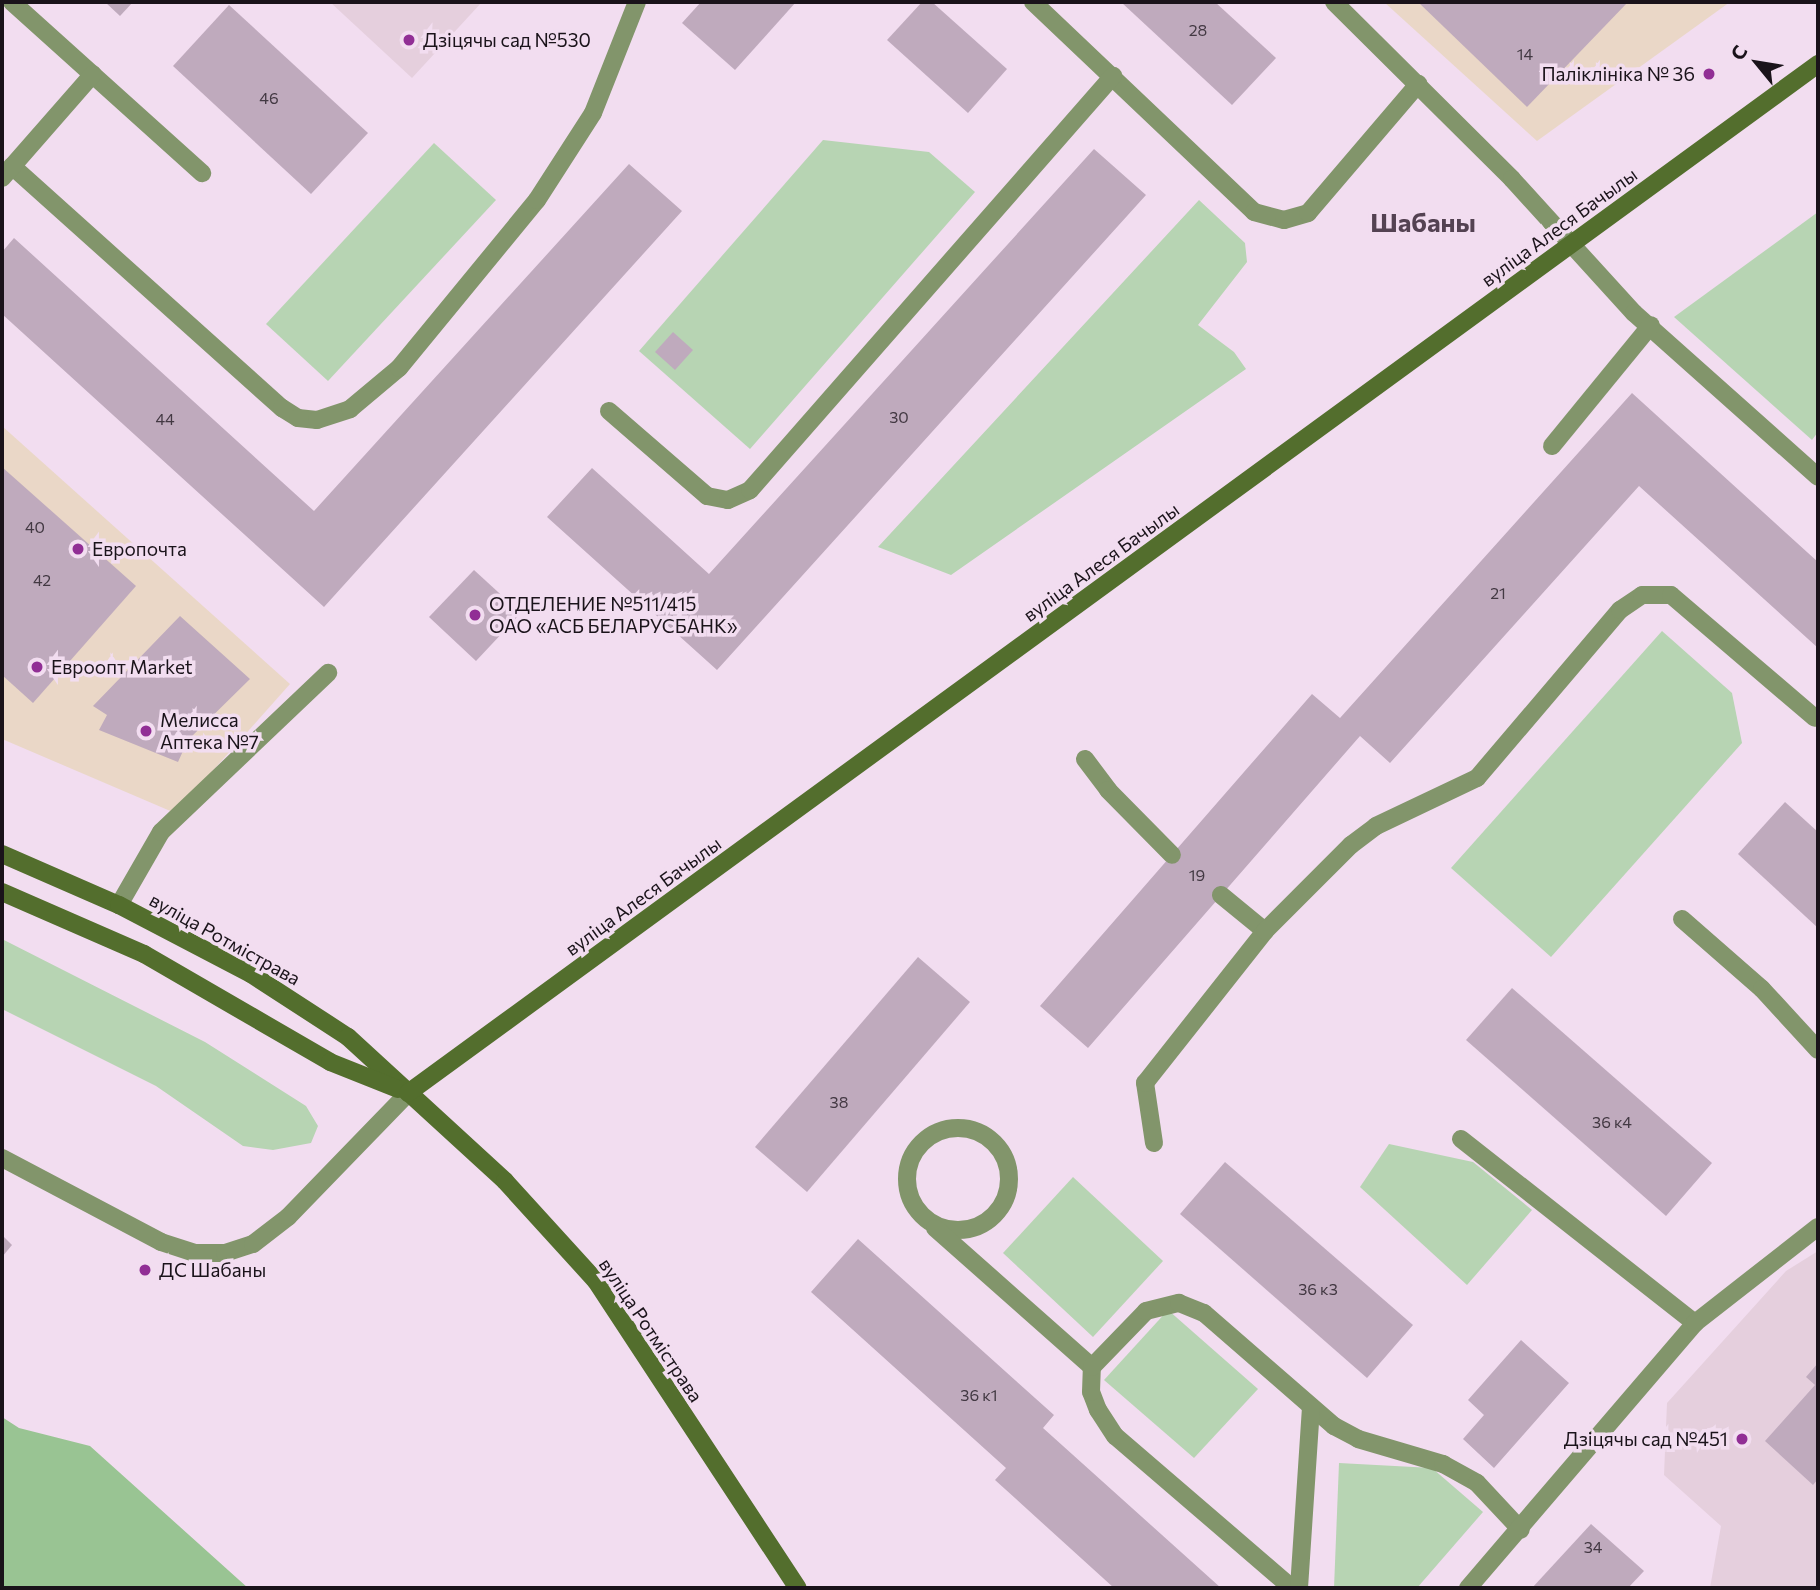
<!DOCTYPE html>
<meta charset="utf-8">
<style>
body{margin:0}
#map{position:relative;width:1820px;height:1590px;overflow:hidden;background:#f2ddf0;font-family:Commissioner,sans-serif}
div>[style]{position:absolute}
.commercial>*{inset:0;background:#ead7c7}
.education>*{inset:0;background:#e5cfdd}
.green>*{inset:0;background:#b7d4b3}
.forest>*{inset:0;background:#99c493}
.building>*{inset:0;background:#bfaabd}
.lane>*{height:18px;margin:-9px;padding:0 9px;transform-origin:9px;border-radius:9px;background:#82956b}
.lane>.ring{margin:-9px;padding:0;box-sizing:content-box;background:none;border:18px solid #82956b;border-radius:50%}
.secondary>*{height:18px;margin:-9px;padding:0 9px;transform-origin:9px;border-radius:9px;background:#536e2d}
.dots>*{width:19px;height:19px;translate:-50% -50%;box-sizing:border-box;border:4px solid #f2ddf0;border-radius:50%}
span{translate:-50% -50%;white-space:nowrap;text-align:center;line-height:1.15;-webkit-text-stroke:7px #f2ddf0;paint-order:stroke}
.number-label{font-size:16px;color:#433943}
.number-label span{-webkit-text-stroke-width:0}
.poi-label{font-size:19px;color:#1a131a}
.left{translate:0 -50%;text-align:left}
.right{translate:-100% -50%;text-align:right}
.street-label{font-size:19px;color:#1a131a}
.district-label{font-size:26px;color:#544252;font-weight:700}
.frame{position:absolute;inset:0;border:4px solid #1a131a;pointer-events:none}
.north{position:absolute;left:1722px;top:28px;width:70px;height:70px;-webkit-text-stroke:5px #f2ddf0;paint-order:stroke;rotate:300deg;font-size:19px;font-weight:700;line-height:28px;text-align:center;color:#1a131a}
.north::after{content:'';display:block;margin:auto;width:24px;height:32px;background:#1a131a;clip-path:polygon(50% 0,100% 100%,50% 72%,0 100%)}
</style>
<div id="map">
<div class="commercial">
<i style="clip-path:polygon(1384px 2px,1730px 2px,1537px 141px)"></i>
<i style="clip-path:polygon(2px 426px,290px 684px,175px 813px,2px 739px)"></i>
</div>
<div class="education">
<i style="clip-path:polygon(330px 2px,482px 2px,412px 78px)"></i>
<i style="clip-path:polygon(1818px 1251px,1818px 1588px,1710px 1588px,1721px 1526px,1664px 1475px,1667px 1403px,1786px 1271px)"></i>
</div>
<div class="green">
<i style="clip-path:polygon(823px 140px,929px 152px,975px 192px,750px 449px,639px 351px)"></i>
<i style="clip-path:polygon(434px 143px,496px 200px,328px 381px,266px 324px)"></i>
<i style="clip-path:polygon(1199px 200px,1245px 243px,1247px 262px,1198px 325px,1234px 352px,1246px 369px,951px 575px,878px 547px)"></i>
<i style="clip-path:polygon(1818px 212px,1818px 432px,1812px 440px,1674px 317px)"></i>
<i style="clip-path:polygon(1662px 631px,1732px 693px,1742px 743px,1551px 957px,1451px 868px)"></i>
<i style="clip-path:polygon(2px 939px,205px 1042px,306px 1106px,318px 1126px,311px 1143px,273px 1150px,243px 1146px,156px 1086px,2px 1009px)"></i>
<i style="clip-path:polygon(1389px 1144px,1473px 1162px,1532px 1210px,1467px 1285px,1360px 1187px)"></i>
<i style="clip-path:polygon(1073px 1177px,1163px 1261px,1093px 1337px,1003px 1253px)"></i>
<i style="clip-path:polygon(1168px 1310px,1258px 1389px,1194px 1458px,1104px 1380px)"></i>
<i style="clip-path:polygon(1339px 1463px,1432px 1468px,1483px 1512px,1417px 1588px,1334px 1588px)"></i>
</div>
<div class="forest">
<i style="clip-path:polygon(2px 1417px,19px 1428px,90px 1446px,248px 1588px,2px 1588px)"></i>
</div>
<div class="building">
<i style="clip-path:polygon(105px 2px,133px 2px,120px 16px)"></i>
<i style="clip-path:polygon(701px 2px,796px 2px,735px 70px,682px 23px)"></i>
<i style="clip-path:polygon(922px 2px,932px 2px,1007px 69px,968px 113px,887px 40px)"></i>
<i style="clip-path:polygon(1121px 2px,1215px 2px,1276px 58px,1232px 105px)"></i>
<i style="clip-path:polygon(1418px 2px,1628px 2px,1527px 107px)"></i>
<i style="clip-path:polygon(229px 5px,368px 133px,311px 194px,173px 66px)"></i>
<i style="clip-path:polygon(1094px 149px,1146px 195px,717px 670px,547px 517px,592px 468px,709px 574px)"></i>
<i style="clip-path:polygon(629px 164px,682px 211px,324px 607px,2px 314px,2px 252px,14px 238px,314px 511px)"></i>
<i style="clip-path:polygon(673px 332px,693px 350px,675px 370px,655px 352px)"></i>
<i style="clip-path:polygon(1632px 393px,1818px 562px,1818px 648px,1639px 486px,1390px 763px,1360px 736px,1088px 1048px,1040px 1006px,1312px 694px,1340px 718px)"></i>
<i style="clip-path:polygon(2px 467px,136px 586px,33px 703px,2px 675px)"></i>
<i style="clip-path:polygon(474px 570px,521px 613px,476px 661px,429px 617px)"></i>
<i style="clip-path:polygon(180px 616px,250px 679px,188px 740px,178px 762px,99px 730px,107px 715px,93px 706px)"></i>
<i style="clip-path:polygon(1785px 802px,1818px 832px,1818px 928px,1738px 854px)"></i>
<i style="clip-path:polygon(918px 957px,970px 1002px,807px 1192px,755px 1147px)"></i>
<i style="clip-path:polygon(1512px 988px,1712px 1163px,1666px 1216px,1466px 1040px)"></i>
<i style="clip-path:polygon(1225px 1162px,1413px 1325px,1367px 1378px,1180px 1214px)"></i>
<i style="clip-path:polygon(2px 1235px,12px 1245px,2px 1257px)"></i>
<i style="clip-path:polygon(858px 1239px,1054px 1415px,1043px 1428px,1221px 1588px,1114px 1588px,995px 1480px,1006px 1468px,811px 1292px)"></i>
<i style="clip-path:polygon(1521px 1340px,1569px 1383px,1494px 1468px,1463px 1439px,1484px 1415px,1468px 1400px)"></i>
<i style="clip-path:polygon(1818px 1363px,1818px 1479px,1813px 1485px,1765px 1441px,1815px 1385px,1806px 1377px)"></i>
<i style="clip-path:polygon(1591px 1524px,1644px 1571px,1628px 1588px,1532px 1588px)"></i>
</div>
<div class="lane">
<i style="left:12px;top:2px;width:256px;rotate:42deg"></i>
<i style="left:1033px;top:2px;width:305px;rotate:43.5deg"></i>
<i style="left:1254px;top:212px;width:31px;rotate:15deg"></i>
<i style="left:1284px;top:220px;width:25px;rotate:-16deg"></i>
<i style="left:1308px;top:213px;width:170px;rotate:-49.5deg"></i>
<i style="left:1334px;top:2px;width:251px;rotate:44.8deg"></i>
<i style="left:1512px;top:179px;width:181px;rotate:47.7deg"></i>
<i style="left:1634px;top:313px;width:246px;rotate:41.7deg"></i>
<i style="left:12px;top:166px;width:363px;rotate:41.9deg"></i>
<i style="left:282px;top:408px;width:19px;rotate:32deg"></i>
<i style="left:298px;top:418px;width:19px;rotate:6deg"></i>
<i style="left:317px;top:420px;width:35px;rotate:-18deg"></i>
<i style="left:350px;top:409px;width:64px;rotate:-39.9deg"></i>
<i style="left:399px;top:368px;width:217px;rotate:-50.6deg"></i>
<i style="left:537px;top:200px;width:103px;rotate:-57.2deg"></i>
<i style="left:593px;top:113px;width:119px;rotate:-68.4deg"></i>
<i style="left:2px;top:178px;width:138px;rotate:-48.8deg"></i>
<i style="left:609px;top:411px;width:130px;rotate:40.9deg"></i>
<i style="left:707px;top:496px;width:21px;rotate:11deg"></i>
<i style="left:728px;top:500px;width:24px;rotate:-24deg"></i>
<i style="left:750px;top:490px;width:551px;rotate:-48.76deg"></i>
<i style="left:1552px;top:446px;width:156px;rotate:-50.7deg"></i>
<i style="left:1085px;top:759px;width:39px;rotate:53deg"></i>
<i style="left:1108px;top:790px;width:91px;rotate:45.4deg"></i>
<i style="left:1221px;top:895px;width:57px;rotate:39.3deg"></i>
<i style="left:119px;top:905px;width:84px;rotate:-60.1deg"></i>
<i style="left:161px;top:832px;width:231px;rotate:-43.6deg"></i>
<i style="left:1682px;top:919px;width:106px;rotate:41.2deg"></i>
<i style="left:1762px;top:989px;width:83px;rotate:47.4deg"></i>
<i class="ring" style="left:907px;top:1128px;width:84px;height:84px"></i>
<i style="left:1461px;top:1139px;width:298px;rotate:38.2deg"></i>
<i style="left:1154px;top:1143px;width:61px;rotate:-98.5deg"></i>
<i style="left:1145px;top:1083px;width:194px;rotate:-51.7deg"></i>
<i style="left:1265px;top:931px;width:122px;rotate:-45deg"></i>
<i style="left:1351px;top:845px;width:31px;rotate:-37deg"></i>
<i style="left:1376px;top:826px;width:112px;rotate:-25.4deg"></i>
<i style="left:1477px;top:778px;width:221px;rotate:-49.6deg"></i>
<i style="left:1620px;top:610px;width:27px;rotate:-34deg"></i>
<i style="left:1642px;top:595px;width:29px"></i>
<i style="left:1671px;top:595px;width:189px;rotate:40.5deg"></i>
<i style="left:2px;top:1158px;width:180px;rotate:27.8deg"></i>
<i style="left:161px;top:1242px;width:36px;rotate:18deg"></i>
<i style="left:195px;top:1253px;width:30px"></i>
<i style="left:225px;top:1253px;width:29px;rotate:-18deg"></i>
<i style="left:253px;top:1244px;width:44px;rotate:-37.6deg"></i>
<i style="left:288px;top:1217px;width:173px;rotate:-45.9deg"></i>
<i style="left:935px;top:1228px;width:210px;rotate:41.5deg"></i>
<i style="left:1292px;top:1588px;width:233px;rotate:-139.3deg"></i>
<i style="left:1115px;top:1436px;width:31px;rotate:-123deg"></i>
<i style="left:1098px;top:1410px;width:19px;rotate:-111deg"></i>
<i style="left:1091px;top:1392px;width:25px;rotate:-88deg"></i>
<i style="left:1092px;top:1367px;width:78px;rotate:-46deg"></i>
<i style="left:1146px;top:1311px;width:34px;rotate:-14deg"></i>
<i style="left:1179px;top:1303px;width:27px;rotate:22deg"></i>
<i style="left:1204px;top:1313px;width:172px;rotate:41deg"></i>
<i style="left:1334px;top:1426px;width:27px;rotate:28deg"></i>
<i style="left:1358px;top:1439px;width:89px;rotate:16.4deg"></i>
<i style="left:1443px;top:1464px;width:39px;rotate:29deg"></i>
<i style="left:1477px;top:1483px;width:64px;rotate:46.9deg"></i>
<i style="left:1299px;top:1588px;width:180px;rotate:-86.2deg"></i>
<i style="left:1468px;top:1588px;width:349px;rotate:-49.4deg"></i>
<i style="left:1695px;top:1323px;width:156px;rotate:-38deg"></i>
</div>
<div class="secondary">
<i style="left:2px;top:854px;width:128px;rotate:23.6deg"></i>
<i style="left:119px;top:905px;width:149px;rotate:27.6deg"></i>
<i style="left:251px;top:974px;width:116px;rotate:33deg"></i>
<i style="left:348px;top:1037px;width:213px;rotate:42.5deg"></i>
<i style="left:505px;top:1181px;width:135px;rotate:47.7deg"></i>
<i style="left:596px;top:1281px;width:367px;rotate:56.7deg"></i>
<i style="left:2px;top:892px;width:155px;rotate:23.6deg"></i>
<i style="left:144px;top:954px;width:215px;rotate:30.1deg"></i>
<i style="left:330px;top:1062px;width:73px;rotate:21.7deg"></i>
<i style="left:408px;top:1093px;width:1746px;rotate:-36.12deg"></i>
</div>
<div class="dots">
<i style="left:409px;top:40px;background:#912e95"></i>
<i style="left:1709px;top:74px;background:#912e95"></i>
<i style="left:78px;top:549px;background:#912e95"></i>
<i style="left:475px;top:615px;background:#912e95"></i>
<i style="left:37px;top:667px;background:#912e95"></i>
<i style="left:146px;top:731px;background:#912e95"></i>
<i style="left:145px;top:1270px;background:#912e95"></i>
<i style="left:1742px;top:1439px;background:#912e95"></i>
</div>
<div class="number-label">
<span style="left:1198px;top:30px">28</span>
<span style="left:1525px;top:54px">14</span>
<span style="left:269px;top:98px">46</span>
<span style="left:899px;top:417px">30</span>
<span style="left:165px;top:419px">44</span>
<span style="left:35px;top:527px">40</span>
<span style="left:42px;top:580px">42</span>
<span style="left:1498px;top:593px">21</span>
<span style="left:1197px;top:875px">19</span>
<span style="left:839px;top:1102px">38</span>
<span style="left:1612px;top:1122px">36 к4</span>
<span style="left:1318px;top:1289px">36 к3</span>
<span style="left:979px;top:1395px">36 к1</span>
<span style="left:1593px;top:1547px">34</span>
</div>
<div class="poi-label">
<span class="left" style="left:423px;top:40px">Дзіцячы сад №530</span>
<span class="right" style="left:1695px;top:74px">Паліклініка № 36</span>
<span class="left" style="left:92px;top:549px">Европочта</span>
<span class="left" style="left:489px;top:615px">ОТДЕЛЕНИЕ №511/415<br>ОАО «АСБ БЕЛАРУСБАНК»</span>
<span class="left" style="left:51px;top:667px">Евроопт Market</span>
<span class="left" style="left:160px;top:731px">Мелисса<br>Аптека №7</span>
<span class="left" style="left:159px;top:1270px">ДС Шабаны</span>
<span class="right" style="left:1728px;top:1439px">Дзіцячы сад №451</span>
</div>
<div class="street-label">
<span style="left:1559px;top:227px;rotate:-36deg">вуліца Алеся Бачылы</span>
<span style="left:1101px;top:562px;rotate:-36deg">вуліца Алеся Бачылы</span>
<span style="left:643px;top:896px;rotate:-36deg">вуліца Алеся Бачылы</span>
<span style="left:225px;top:939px;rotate:29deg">вуліца Ротмістрава</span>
<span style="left:651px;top:1330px;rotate:56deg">вуліца Ротмістрава</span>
</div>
<div class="district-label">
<span style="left:1423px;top:222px">Шабаны</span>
</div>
<div class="frame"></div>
<div class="north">С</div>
</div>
